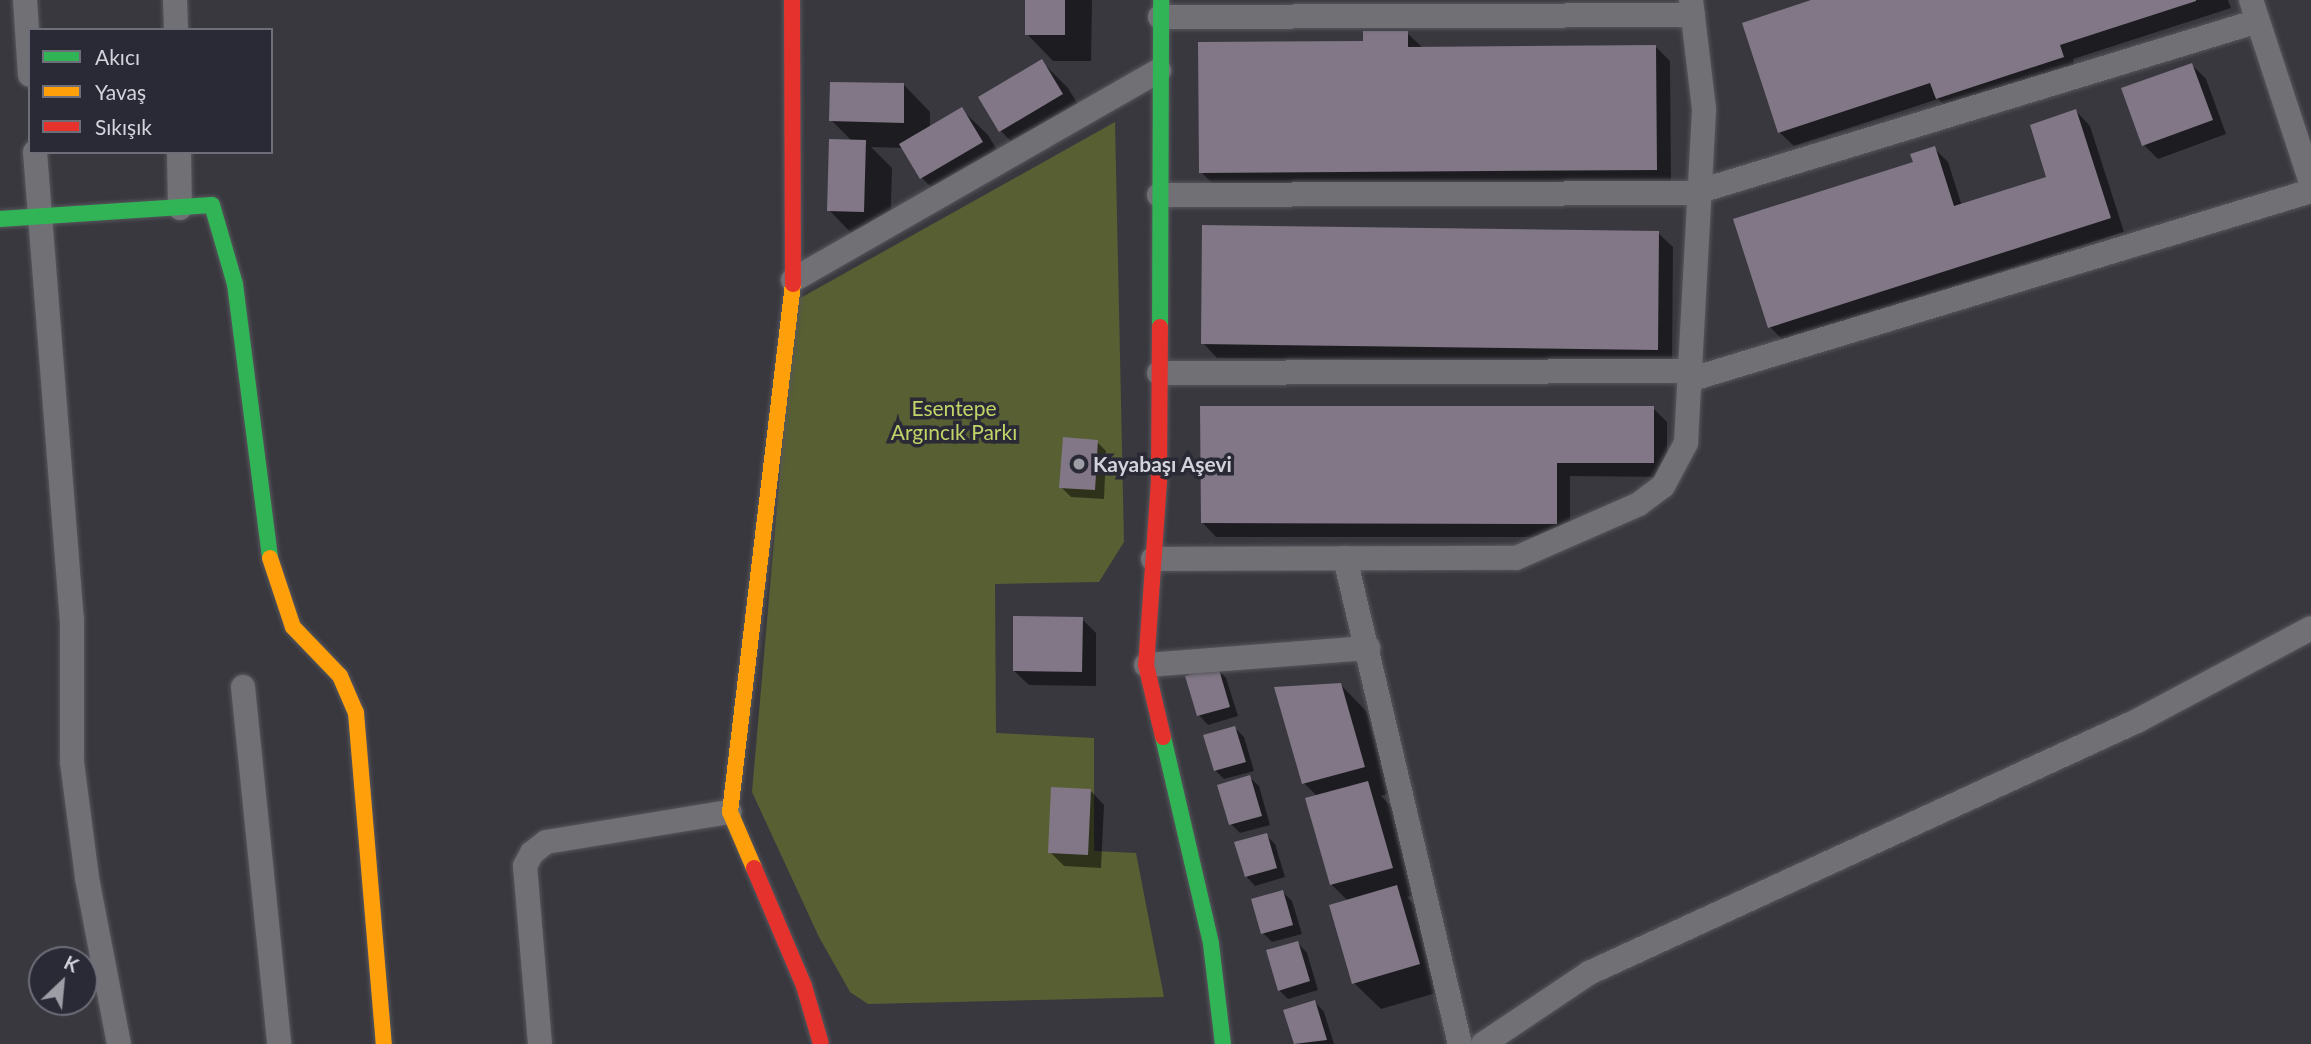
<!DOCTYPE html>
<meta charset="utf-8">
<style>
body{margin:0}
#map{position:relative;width:2311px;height:1044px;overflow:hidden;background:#38383e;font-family:Lato,sans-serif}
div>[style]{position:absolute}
.green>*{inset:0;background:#575f33}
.shadow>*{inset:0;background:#0007}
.building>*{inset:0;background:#827786}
.roads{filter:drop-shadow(0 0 2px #57565d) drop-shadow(0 0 2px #57565d)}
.street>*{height:24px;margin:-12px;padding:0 12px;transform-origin:12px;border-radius:12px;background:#707075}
.fast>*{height:16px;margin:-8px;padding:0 8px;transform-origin:8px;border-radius:8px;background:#30b455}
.slow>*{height:16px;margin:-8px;padding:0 8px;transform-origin:8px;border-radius:8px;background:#ff9f0a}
.jam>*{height:16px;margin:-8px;padding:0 8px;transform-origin:8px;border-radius:8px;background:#e5322d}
.dots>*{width:19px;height:19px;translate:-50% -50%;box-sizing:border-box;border:4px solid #2a2a37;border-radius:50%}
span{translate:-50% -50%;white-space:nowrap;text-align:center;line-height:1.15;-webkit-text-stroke:7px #2a2a37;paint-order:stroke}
.park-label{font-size:21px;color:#c2d368}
.poi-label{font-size:21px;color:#d3d3dc;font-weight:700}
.left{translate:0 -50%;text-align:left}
.legend{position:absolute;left:28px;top:28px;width:245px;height:126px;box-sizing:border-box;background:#2a2a37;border:2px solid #6e6e79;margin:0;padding:9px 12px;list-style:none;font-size:21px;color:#d3d3dc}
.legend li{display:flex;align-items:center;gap:14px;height:35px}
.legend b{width:35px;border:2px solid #6e6e79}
.north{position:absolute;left:28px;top:946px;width:70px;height:70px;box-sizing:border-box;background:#2a2a37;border:2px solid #6e6e79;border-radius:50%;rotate:26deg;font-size:19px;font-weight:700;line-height:28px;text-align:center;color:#d3d3dc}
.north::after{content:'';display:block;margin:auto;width:24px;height:32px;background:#9d9da5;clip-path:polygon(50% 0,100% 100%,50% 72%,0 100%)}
</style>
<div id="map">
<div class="green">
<i style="clip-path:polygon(1115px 122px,1124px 542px,1099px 582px,995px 584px,996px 733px,1094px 738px,1094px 851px,1136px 853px,1164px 997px,868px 1004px,850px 992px,819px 937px,752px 792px,795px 301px)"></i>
</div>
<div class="shadow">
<i style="clip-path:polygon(1027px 0,1092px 0,1091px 61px,1053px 61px,1027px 34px)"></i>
<i style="clip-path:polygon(1817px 0,2228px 0,2231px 8px,2073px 59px,2077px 71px,1951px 112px,1938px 99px,1794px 146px,1779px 132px)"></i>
<i style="clip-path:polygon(1407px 33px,1422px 47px,1656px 47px,1670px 61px,1671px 184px,1215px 186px,1201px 172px,1365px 43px)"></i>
<i style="clip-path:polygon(1041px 61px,1068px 88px,1088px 121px,1027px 158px,1001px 131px,980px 97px)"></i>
<i style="clip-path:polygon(2192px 65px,2206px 79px,2226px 134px,2158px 159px,2144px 145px)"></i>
<i style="clip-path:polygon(904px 85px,930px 112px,930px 127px,961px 109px,988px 135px,1008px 169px,948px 204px,922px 178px,904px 148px,871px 147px,892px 168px,890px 238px,855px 237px,829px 210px,852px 141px,831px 120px)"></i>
<i style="clip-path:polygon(2076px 111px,2090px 126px,2124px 232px,1784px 341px,1770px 327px,1915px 163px,1934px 148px,1948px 162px,1962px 206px,2049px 178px)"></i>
<i style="clip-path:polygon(1658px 233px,1673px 247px,1672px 363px,1217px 358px,1203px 343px)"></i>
<i style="clip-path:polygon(1653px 408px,1667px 422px,1667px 477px,1570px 476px,1570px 537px,1216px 537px,1202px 522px)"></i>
<i style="clip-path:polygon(1097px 442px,1106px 451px,1104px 499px,1071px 497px,1061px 487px)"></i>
<i style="clip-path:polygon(1082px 619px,1096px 633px,1096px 686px,1029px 685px,1014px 671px)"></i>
<i style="clip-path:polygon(1217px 668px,1226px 678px,1238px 716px,1208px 725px,1199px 715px)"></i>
<i style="clip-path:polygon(1341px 685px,1367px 712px,1390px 793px,1381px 796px,1394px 809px,1418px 894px,1407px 897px,1423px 914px,1446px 990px,1381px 1009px,1354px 983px,1348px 901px,1331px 884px,1317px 796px,1304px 783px)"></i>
<i style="clip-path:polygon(1235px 728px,1244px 737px,1254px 771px,1224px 779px,1215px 770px)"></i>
<i style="clip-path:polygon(1249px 777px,1259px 786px,1270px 825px,1240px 833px,1231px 824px)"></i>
<i style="clip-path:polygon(1090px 790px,1104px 805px,1101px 868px,1064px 866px,1050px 852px)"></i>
<i style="clip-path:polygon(1266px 835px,1275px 844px,1285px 877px,1255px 886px,1246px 876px)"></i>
<i style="clip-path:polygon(1283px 892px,1292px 901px,1302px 934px,1272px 942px,1263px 933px)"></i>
<i style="clip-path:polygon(1298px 943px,1307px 953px,1318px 990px,1288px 999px,1279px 990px)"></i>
<i style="clip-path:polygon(1315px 1002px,1324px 1012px,1334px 1044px,1295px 1044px,1286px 1011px)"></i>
</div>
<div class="building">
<i style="clip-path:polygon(1025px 0,1065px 0,1065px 35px,1025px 35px)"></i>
<i style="clip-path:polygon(1811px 0,2196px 0,2196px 1px,2060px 45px,2064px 57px,1936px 99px,1930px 83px,1778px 133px,1742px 23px)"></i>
<i style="clip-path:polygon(1363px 31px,1408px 31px,1408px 47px,1656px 45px,1657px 170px,1199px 173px,1198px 42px,1363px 41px)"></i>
<i style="clip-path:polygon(1042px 59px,1063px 94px,999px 132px,978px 97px)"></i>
<i style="clip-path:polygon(2192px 63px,2213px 120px,2142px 146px,2121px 88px)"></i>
<i style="clip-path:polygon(830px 82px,904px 83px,904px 123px,829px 121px)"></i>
<i style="clip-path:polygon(962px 107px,983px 142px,920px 179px,899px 144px)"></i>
<i style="clip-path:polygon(2076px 109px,2111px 218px,1768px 328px,1733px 219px,1913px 162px,1910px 154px,1935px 146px,1954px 206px,2046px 177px,2030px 125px)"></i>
<i style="clip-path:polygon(829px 139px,866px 140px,864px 212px,827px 211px)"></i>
<i style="clip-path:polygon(1202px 225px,1659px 231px,1658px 350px,1201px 344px)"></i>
<i style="clip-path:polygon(1200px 406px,1654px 406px,1654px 463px,1557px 463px,1557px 524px,1201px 523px)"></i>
<i style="clip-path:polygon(1063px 437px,1098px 440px,1095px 490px,1059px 488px)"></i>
<i style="clip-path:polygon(1013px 616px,1083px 617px,1082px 672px,1013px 671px)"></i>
<i style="clip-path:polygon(1218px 666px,1230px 707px,1197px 716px,1185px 676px)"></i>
<i style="clip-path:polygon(1341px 683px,1365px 767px,1302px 784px,1274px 687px)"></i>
<i style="clip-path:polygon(1235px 726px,1246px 762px,1214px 771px,1203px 735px)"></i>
<i style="clip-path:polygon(1250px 775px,1262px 816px,1229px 825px,1217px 785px)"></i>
<i style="clip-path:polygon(1368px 781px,1393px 868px,1330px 885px,1305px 798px)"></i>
<i style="clip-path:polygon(1051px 787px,1091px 789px,1088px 855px,1048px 853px)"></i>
<i style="clip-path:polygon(1267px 833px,1277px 868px,1245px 877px,1234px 842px)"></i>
<i style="clip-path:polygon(1397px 885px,1420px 964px,1352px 984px,1329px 905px)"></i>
<i style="clip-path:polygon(1283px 890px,1293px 925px,1261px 934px,1251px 899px)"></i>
<i style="clip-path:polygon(1298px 941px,1310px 981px,1278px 991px,1266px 950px)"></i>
<i style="clip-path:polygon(1315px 1000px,1327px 1040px,1294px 1044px,1283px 1010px)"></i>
</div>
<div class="roads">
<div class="street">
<i style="left:25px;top:0;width:75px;rotate:86.2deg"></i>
<i style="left:175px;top:0;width:30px;rotate:88deg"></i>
<i style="left:2251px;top:0;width:192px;rotate:71.8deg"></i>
<i style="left:1160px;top:17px;width:533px;rotate:-0.21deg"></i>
<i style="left:35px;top:152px;width:468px;rotate:85.5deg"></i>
<i style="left:72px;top:619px;width:143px;rotate:90deg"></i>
<i style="left:72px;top:762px;width:117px;rotate:82.6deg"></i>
<i style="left:87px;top:878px;width:169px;rotate:79.1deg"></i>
<i style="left:179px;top:152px;width:56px;rotate:89deg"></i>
<i style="left:1700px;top:191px;width:583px;rotate:-16.94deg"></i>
<i style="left:1159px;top:195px;width:541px;rotate:-0.21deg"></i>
<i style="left:793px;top:280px;width:422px;rotate:-29.8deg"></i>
<i style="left:1159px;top:373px;width:531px;rotate:-0.22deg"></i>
<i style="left:1689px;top:380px;width:650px;rotate:-16.9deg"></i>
<i style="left:1345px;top:558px;width:499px;rotate:76.7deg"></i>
<i style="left:1153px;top:559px;width:363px;rotate:-0.2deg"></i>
<i style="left:1516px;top:558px;width:134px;rotate:-23.7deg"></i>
<i style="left:1639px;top:504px;width:30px;rotate:-37deg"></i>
<i style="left:1663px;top:486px;width:49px;rotate:-61.9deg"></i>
<i style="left:1686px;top:443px;width:334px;rotate:-86.9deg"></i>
<i style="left:1704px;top:109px;width:110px;rotate:-96.8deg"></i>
<i style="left:1146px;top:665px;width:223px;rotate:-4.4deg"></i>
<i style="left:243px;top:687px;width:359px;rotate:84.2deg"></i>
<i style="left:540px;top:1044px;width:179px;rotate:-94.8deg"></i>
<i style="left:525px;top:866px;width:15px;rotate:-62deg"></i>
<i style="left:532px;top:853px;width:18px;rotate:-38deg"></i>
<i style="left:546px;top:842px;width:186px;rotate:-9.3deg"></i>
<i style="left:1483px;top:1044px;width:128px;rotate:-33.8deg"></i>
<i style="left:1589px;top:973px;width:603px;rotate:-24.7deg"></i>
<i style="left:2137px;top:721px;width:197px;rotate:-28.1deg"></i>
</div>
<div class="fast">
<i style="left:0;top:219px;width:212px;rotate:-3.8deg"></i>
<i style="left:212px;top:205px;width:82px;rotate:73.8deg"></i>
<i style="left:235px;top:284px;width:276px;rotate:82.7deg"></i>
<i style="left:1160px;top:327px;width:327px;rotate:-89.8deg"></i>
<i style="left:1163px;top:737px;width:212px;rotate:76.9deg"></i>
<i style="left:1211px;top:944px;width:101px;rotate:83.2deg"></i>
</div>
<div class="slow">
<i style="left:270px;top:558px;width:73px;rotate:71.6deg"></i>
<i style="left:293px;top:627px;width:68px;rotate:46.2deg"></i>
<i style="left:340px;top:676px;width:40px;rotate:66.6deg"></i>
<i style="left:356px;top:713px;width:332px;rotate:85.2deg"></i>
<i style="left:754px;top:868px;width:61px;rotate:-113.2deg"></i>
<i style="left:730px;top:812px;width:532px;rotate:-83.2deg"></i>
</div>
<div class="jam">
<i style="left:792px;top:0;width:284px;rotate:89.8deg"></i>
<i style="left:1160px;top:327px;width:154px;rotate:90.4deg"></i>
<i style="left:1159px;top:481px;width:184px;rotate:94deg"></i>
<i style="left:1146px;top:665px;width:74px;rotate:76.7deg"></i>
<i style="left:754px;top:868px;width:128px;rotate:67deg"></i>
<i style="left:804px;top:986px;width:60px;rotate:73.7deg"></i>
</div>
</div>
<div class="dots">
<i style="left:1079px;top:464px;background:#9d9da5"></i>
</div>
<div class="park-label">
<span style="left:954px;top:420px">Esentepe<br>Argıncık Parkı</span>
</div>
<div class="poi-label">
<span class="left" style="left:1093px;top:464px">Kayabaşı Aşevi</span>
</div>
<ul class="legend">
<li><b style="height:9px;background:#30b455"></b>Akıcı</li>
<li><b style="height:9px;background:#ff9f0a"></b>Yavaş</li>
<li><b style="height:9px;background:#e5322d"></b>Sıkışık</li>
</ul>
<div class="north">K</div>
</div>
